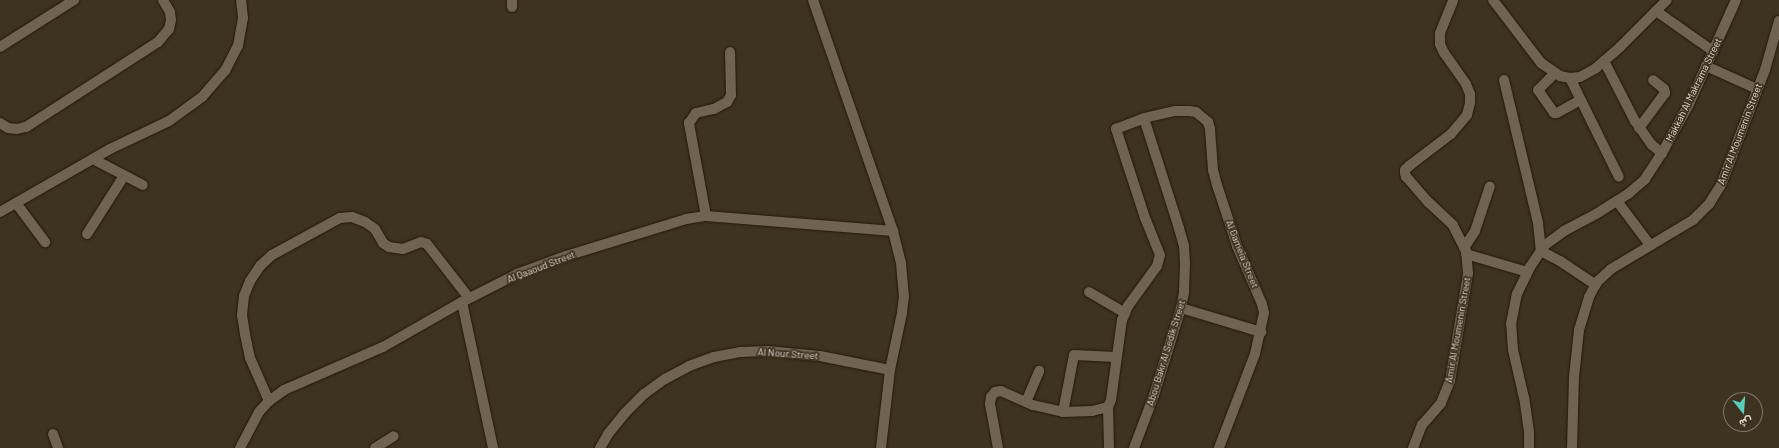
<!DOCTYPE html>
<meta charset="utf-8">
<style>
body{margin:0}
#map{position:relative;width:1779px;height:448px;overflow:hidden;background:#3e3221;font-family:Barlow,Vazirmatn,sans-serif}
div>[style]{position:absolute}
.roads{filter:drop-shadow(0 0 1px #241909) drop-shadow(0 0 1px #241909)}
.minor>*{height:10px;margin:-5px;padding:0 5px;transform-origin:5px;border-radius:5px;background:#706351}
span{translate:-50% -50%;white-space:nowrap;text-align:center;line-height:1.15;-webkit-text-stroke:3.5px #3e3221;paint-order:stroke}
.street-label{font-size:10px;color:#e2dad0}
.north{position:absolute;left:1723px;top:392px;width:40px;height:40px;box-sizing:border-box;background:#3e3221;border:1px solid #807567;border-radius:50%;rotate:163deg;font-size:11px;font-weight:700;line-height:16px;text-align:center;color:#e2dad0}
.north::after{content:'';display:block;margin:auto;width:14px;height:18px;background:#5bcebb;clip-path:polygon(50% 0,100% 100%,50% 72%,0 100%)}
</style>
<div id="map">
<div class="roads">
<div class="minor">
<i style="left:512px;top:0;width:7px;rotate:90deg"></i>
<i style="left:813px;top:0;width:244px;rotate:70.9deg"></i>
<i style="left:893px;top:231px;width:33px;rotate:76deg"></i>
<i style="left:901px;top:263px;width:33px;rotate:85deg"></i>
<i style="left:904px;top:296px;width:17px;rotate:97deg"></i>
<i style="left:902px;top:313px;width:58px;rotate:101.9deg"></i>
<i style="left:890px;top:370px;width:79px;rotate:96.6deg"></i>
<i style="left:1493px;top:0;width:79px;rotate:52.7deg"></i>
<i style="left:1541px;top:63px;width:23px;rotate:34deg"></i>
<i style="left:1560px;top:76px;width:10px;rotate:11deg"></i>
<i style="left:1570px;top:78px;width:10px;rotate:-6deg"></i>
<i style="left:1580px;top:77px;width:18px;rotate:-29deg"></i>
<i style="left:1596px;top:68px;width:32px;rotate:-41deg"></i>
<i style="left:1620px;top:47px;width:66px;rotate:-45deg"></i>
<i style="left:1656px;top:11px;width:70px;rotate:35.1deg"></i>
<i style="left:0;top:47px;width:88px;rotate:-32.4deg"></i>
<i style="left:1604px;top:61px;width:68px;rotate:62.7deg"></i>
<i style="left:1635px;top:121px;width:29px;rotate:55deg"></i>
<i style="left:1652px;top:145px;width:13px;rotate:39deg"></i>
<i style="left:1706px;top:66px;width:56px;rotate:24.3deg"></i>
<i style="left:1555px;top:73px;width:24px;rotate:135deg"></i>
<i style="left:1538px;top:90px;width:28px;rotate:55deg"></i>
<i style="left:1554px;top:113px;width:3px"></i>
<i style="left:1557px;top:113px;width:26px;rotate:-29deg"></i>
<i style="left:1570px;top:78px;width:110px;rotate:63.7deg"></i>
<i style="left:1504px;top:80px;width:147px;rotate:76.6deg"></i>
<i style="left:1538px;top:223px;width:28px;rotate:84deg"></i>
<i style="left:1541px;top:251px;width:21px;rotate:28deg"></i>
<i style="left:1560px;top:261px;width:43px;rotate:33.7deg"></i>
<i style="left:0;top:123px;width:9px;rotate:32deg"></i>
<i style="left:8px;top:128px;width:9px;rotate:6deg"></i>
<i style="left:17px;top:129px;width:9px;rotate:-13deg"></i>
<i style="left:26px;top:127px;width:157px;rotate:-32.8deg"></i>
<i style="left:158px;top:42px;width:17px;rotate:-50deg"></i>
<i style="left:169px;top:29px;width:9px;rotate:-77deg"></i>
<i style="left:171px;top:20px;width:8px;rotate:-97deg"></i>
<i style="left:170px;top:12px;width:14px;rotate:-120deg"></i>
<i style="left:1639px;top:128px;width:44px;rotate:-53.4deg"></i>
<i style="left:1665px;top:93px;width:4px;rotate:-104deg"></i>
<i style="left:1664px;top:89px;width:14px;rotate:-141deg"></i>
<i style="left:93px;top:159px;width:56px;rotate:27.5deg"></i>
<i style="left:1617px;top:201px;width:55px;rotate:53.1deg"></i>
<i style="left:16px;top:203px;width:49px;rotate:53.4deg"></i>
<i style="left:0;top:212px;width:127px;rotate:-29.8deg"></i>
<i style="left:110px;top:149px;width:65px;rotate:-25.4deg"></i>
<i style="left:169px;top:121px;width:41px;rotate:-36deg"></i>
<i style="left:202px;top:97px;width:35px;rotate:-49deg"></i>
<i style="left:225px;top:71px;width:28px;rotate:-63deg"></i>
<i style="left:238px;top:46px;width:28px;rotate:-80deg"></i>
<i style="left:243px;top:18px;width:18px;rotate:-96deg"></i>
<i style="left:706px;top:216px;width:95px;rotate:-100.4deg"></i>
<i style="left:689px;top:123px;width:12px;rotate:-55deg"></i>
<i style="left:696px;top:113px;width:18px;rotate:-13deg"></i>
<i style="left:714px;top:109px;width:15px;rotate:-28deg"></i>
<i style="left:727px;top:102px;width:8px;rotate:-60deg"></i>
<i style="left:731px;top:95px;width:43px;rotate:-91.3deg"></i>
<i style="left:87px;top:234px;width:69px;rotate:-57.5deg"></i>
<i style="left:1464px;top:248px;width:20px;rotate:-57deg"></i>
<i style="left:1475px;top:231px;width:47px;rotate:-71.6deg"></i>
<i style="left:1466px;top:254px;width:64px;rotate:16.4deg"></i>
<i style="left:1089px;top:292px;width:42px;rotate:30.3deg"></i>
<i style="left:462px;top:302px;width:149px;rotate:78deg"></i>
<i style="left:1181px;top:308px;width:84px;rotate:16.7deg"></i>
<i style="left:269px;top:401px;width:47px;rotate:-113.8deg"></i>
<i style="left:250px;top:358px;width:25px;rotate:-102deg"></i>
<i style="left:245px;top:334px;width:19px;rotate:-99deg"></i>
<i style="left:242px;top:315px;width:19px;rotate:-84deg"></i>
<i style="left:244px;top:296px;width:16px;rotate:-68deg"></i>
<i style="left:250px;top:281px;width:18px;rotate:-56deg"></i>
<i style="left:260px;top:266px;width:16px;rotate:-43deg"></i>
<i style="left:272px;top:255px;width:77px;rotate:-28.6deg"></i>
<i style="left:340px;top:218px;width:12px;rotate:-5deg"></i>
<i style="left:352px;top:217px;width:14px;rotate:21deg"></i>
<i style="left:365px;top:222px;width:12px;rotate:35deg"></i>
<i style="left:375px;top:229px;width:16px;rotate:60deg"></i>
<i style="left:383px;top:243px;width:7px;rotate:34deg"></i>
<i style="left:389px;top:247px;width:14px;rotate:8deg"></i>
<i style="left:403px;top:249px;width:19px;rotate:-21deg"></i>
<i style="left:421px;top:242px;width:6px;rotate:18deg"></i>
<i style="left:427px;top:244px;width:68px;rotate:52.1deg"></i>
<i style="left:1026px;top:402px;width:34px;rotate:-67deg"></i>
<i style="left:1108px;top:407px;width:41px;rotate:88.6deg"></i>
<i style="left:1063px;top:412px;width:58px;rotate:-79.1deg"></i>
<i style="left:1074px;top:355px;width:42px;rotate:2.7deg"></i>
<i style="left:53px;top:434px;width:15px;rotate:70deg"></i>
<i style="left:240px;top:448px;width:41px;rotate:-62.2deg"></i>
<i style="left:259px;top:412px;width:15px;rotate:-48deg"></i>
<i style="left:269px;top:401px;width:19px;rotate:-36deg"></i>
<i style="left:284px;top:390px;width:108px;rotate:-23.5deg"></i>
<i style="left:383px;top:347px;width:91px;rotate:-29.7deg"></i>
<i style="left:462px;top:302px;width:62px;rotate:-27deg"></i>
<i style="left:517px;top:274px;width:52px;rotate:-20.2deg"></i>
<i style="left:566px;top:256px;width:126px;rotate:-17.1deg"></i>
<i style="left:686px;top:219px;width:20px;rotate:-9deg"></i>
<i style="left:706px;top:216px;width:188px;rotate:4.6deg"></i>
<i style="left:375px;top:448px;width:22px;rotate:-32deg"></i>
<i style="left:600px;top:448px;width:16px;rotate:-60deg"></i>
<i style="left:608px;top:434px;width:27px;rotate:-51deg"></i>
<i style="left:625px;top:413px;width:27px;rotate:-45deg"></i>
<i style="left:644px;top:394px;width:26px;rotate:-36deg"></i>
<i style="left:665px;top:379px;width:27px;rotate:-28deg"></i>
<i style="left:689px;top:366px;width:27px;rotate:-20deg"></i>
<i style="left:714px;top:357px;width:26px;rotate:-11deg"></i>
<i style="left:740px;top:352px;width:27px;rotate:-2deg"></i>
<i style="left:767px;top:351px;width:53px;rotate:5.4deg"></i>
<i style="left:820px;top:356px;width:71px;rotate:11.3deg"></i>
<i style="left:998px;top:448px;width:45px;rotate:-100.3deg"></i>
<i style="left:990px;top:404px;width:7px;rotate:-82deg"></i>
<i style="left:991px;top:397px;width:6px;rotate:-51deg"></i>
<i style="left:995px;top:392px;width:6px;rotate:-9deg"></i>
<i style="left:1001px;top:391px;width:35px;rotate:24deg"></i>
<i style="left:1033px;top:405px;width:31px;rotate:13deg"></i>
<i style="left:1063px;top:412px;width:29px;rotate:-2deg"></i>
<i style="left:1092px;top:411px;width:16px;rotate:-14deg"></i>
<i style="left:1108px;top:407px;width:8px;rotate:-67deg"></i>
<i style="left:1111px;top:400px;width:81px;rotate:-82.2deg"></i>
<i style="left:1122px;top:320px;width:15px;rotate:-67deg"></i>
<i style="left:1128px;top:306px;width:49px;rotate:-54.1deg"></i>
<i style="left:1157px;top:266px;width:11px;rotate:-75deg"></i>
<i style="left:1160px;top:255px;width:40px;rotate:-112deg"></i>
<i style="left:1145px;top:218px;width:94px;rotate:-108deg"></i>
<i style="left:1116px;top:129px;width:30px;rotate:-21deg"></i>
<i style="left:1144px;top:118px;width:32px;rotate:-13deg"></i>
<i style="left:1175px;top:111px;width:14px"></i>
<i style="left:1189px;top:111px;width:7px;rotate:8deg"></i>
<i style="left:1196px;top:112px;width:16px;rotate:40deg"></i>
<i style="left:1208px;top:122px;width:7px;rotate:74deg"></i>
<i style="left:1210px;top:129px;width:41px;rotate:85.8deg"></i>
<i style="left:1213px;top:170px;width:16px;rotate:75deg"></i>
<i style="left:1217px;top:185px;width:64px;rotate:71.8deg"></i>
<i style="left:1237px;top:246px;width:63px;rotate:66.7deg"></i>
<i style="left:1262px;top:304px;width:9px;rotate:77deg"></i>
<i style="left:1264px;top:313px;width:42px;rotate:102.4deg"></i>
<i style="left:1255px;top:354px;width:101px;rotate:111deg"></i>
<i style="left:1134px;top:448px;width:57px;rotate:-69.3deg"></i>
<i style="left:1154px;top:395px;width:91px;rotate:-72.8deg"></i>
<i style="left:1181px;top:308px;width:16px;rotate:-79deg"></i>
<i style="left:1184px;top:292px;width:28px;rotate:-88deg"></i>
<i style="left:1185px;top:264px;width:18px;rotate:-93deg"></i>
<i style="left:1184px;top:246px;width:19px;rotate:-106deg"></i>
<i style="left:1179px;top:228px;width:115px;rotate:-107.7deg"></i>
<i style="left:1413px;top:448px;width:25px;rotate:-69deg"></i>
<i style="left:1422px;top:425px;width:29px;rotate:-49deg"></i>
<i style="left:1441px;top:403px;width:24px;rotate:-68deg"></i>
<i style="left:1450px;top:381px;width:109px;rotate:-80.5deg"></i>
<i style="left:1468px;top:273px;width:22px;rotate:-95deg"></i>
<i style="left:1466px;top:251px;width:29px;rotate:-117deg"></i>
<i style="left:1453px;top:225px;width:33px;rotate:-137deg"></i>
<i style="left:1429px;top:203px;width:35px;rotate:-131deg"></i>
<i style="left:1406px;top:177px;width:4px;rotate:-104deg"></i>
<i style="left:1405px;top:173px;width:3px;rotate:-90deg"></i>
<i style="left:1405px;top:170px;width:6px;rotate:-45deg"></i>
<i style="left:1409px;top:166px;width:53px;rotate:-37.3deg"></i>
<i style="left:1451px;top:134px;width:25px;rotate:-50deg"></i>
<i style="left:1467px;top:115px;width:12px;rotate:-76deg"></i>
<i style="left:1470px;top:103px;width:9px;rotate:-90deg"></i>
<i style="left:1470px;top:94px;width:11px;rotate:-112deg"></i>
<i style="left:1466px;top:84px;width:38px;rotate:-125deg"></i>
<i style="left:1444px;top:53px;width:10px;rotate:-114deg"></i>
<i style="left:1440px;top:44px;width:11px;rotate:-90deg"></i>
<i style="left:1440px;top:33px;width:35px;rotate:-68deg"></i>
<i style="left:1529px;top:448px;width:16px;rotate:-90deg"></i>
<i style="left:1529px;top:432px;width:34px;rotate:-98deg"></i>
<i style="left:1524px;top:398px;width:49px;rotate:-102.9deg"></i>
<i style="left:1513px;top:350px;width:26px;rotate:-94deg"></i>
<i style="left:1511px;top:324px;width:31px;rotate:-79deg"></i>
<i style="left:1517px;top:294px;width:30px;rotate:-64deg"></i>
<i style="left:1530px;top:267px;width:27px;rotate:-56deg"></i>
<i style="left:1545px;top:245px;width:24px;rotate:-36deg"></i>
<i style="left:1564px;top:231px;width:36px;rotate:-28deg"></i>
<i style="left:1596px;top:214px;width:38px;rotate:-32deg"></i>
<i style="left:1628px;top:194px;width:23px;rotate:-41deg"></i>
<i style="left:1645px;top:179px;width:31px;rotate:-57deg"></i>
<i style="left:1662px;top:153px;width:56px;rotate:-61.1deg"></i>
<i style="left:1689px;top:104px;width:114px;rotate:-65.7deg"></i>
<i style="left:1572px;top:448px;width:71px;rotate:-88.4deg"></i>
<i style="left:1574px;top:377px;width:47px;rotate:-83.9deg"></i>
<i style="left:1579px;top:330px;width:34px;rotate:-73deg"></i>
<i style="left:1589px;top:297px;width:17px;rotate:-62deg"></i>
<i style="left:1597px;top:282px;width:19px;rotate:-43deg"></i>
<i style="left:1611px;top:269px;width:96px;rotate:-30.9deg"></i>
<i style="left:1693px;top:220px;width:23px;rotate:-45deg"></i>
<i style="left:1709px;top:204px;width:22px;rotate:-58deg"></i>
<i style="left:1721px;top:185px;width:123px;rotate:-69.1deg"></i>
<i style="left:1765px;top:70px;width:51px;rotate:-74.1deg"></i>
</div>
</div>
<div class="street-label">
<span style="left:1694px;top:90px;rotate:-64deg">Makkah Al Makrama Street</span>
<span style="left:1740px;top:134px;rotate:-69deg">Amir Al Moumenin Street</span>
<span style="left:1242px;top:254px;rotate:68deg">Al Gameia Street</span>
<span style="left:541px;top:267px;rotate:-21deg">Al Qaaoud Street</span>
<span style="left:1458px;top:330px;rotate:-80deg">Amir Al Moumenin Street</span>
<span style="left:1166px;top:353px;rotate:-73deg">Abou Bakr Al Sedik Street</span>
<span style="left:788px;top:354px;rotate:4deg">Al Nour Street</span>
</div>
<div class="north">ش</div>
</div>
